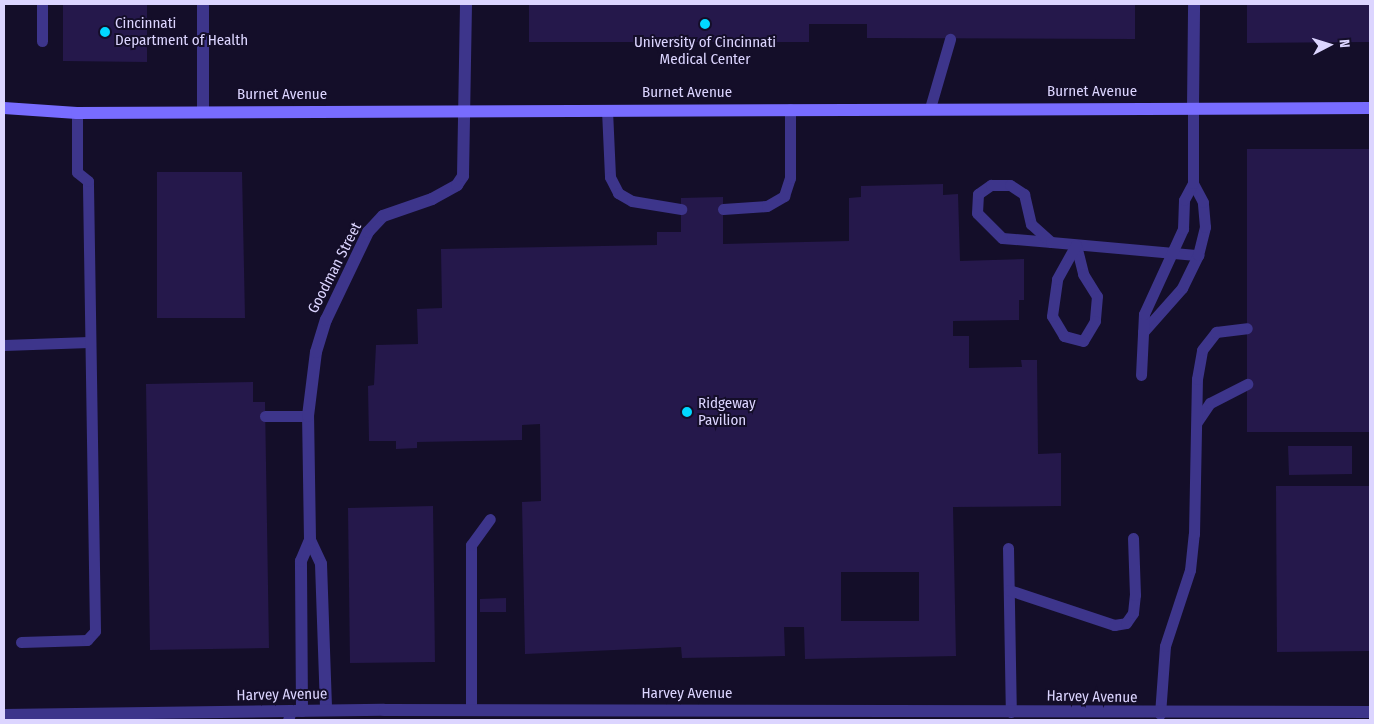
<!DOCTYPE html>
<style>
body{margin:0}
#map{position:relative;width:1374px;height:724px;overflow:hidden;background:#140e29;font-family:"Fira Sans Condensed",sans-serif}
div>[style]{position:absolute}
.building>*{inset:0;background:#25184b}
.lane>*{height:11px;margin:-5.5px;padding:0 5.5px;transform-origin:5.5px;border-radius:5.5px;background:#3d358b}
.street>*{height:12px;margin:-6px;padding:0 6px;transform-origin:6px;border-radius:6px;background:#3d358b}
.secondary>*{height:12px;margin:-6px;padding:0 6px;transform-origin:6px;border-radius:6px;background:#786cff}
.dots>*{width:14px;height:14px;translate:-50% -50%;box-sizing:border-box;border:2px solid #140e29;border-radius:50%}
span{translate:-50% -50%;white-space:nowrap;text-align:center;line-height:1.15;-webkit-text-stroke:4px #140e29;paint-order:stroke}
.poi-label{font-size:15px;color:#dcd5ff}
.left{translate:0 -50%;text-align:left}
.street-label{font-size:15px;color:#dcd5ff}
.frame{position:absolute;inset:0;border:5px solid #dcd5ff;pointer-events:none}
.north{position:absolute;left:1304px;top:20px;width:50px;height:50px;-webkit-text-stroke:4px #140e29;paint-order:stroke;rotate:85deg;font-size:14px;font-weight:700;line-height:20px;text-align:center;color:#dcd5ff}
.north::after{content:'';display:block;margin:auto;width:18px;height:22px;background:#dcd5ff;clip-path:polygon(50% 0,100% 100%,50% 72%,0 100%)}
</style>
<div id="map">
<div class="building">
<i style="clip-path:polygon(63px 4px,147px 4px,147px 62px,63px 61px)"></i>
<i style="clip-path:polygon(529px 4px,1135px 4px,1135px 39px,867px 38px,867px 24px,809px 24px,809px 42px,529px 42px)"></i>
<i style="clip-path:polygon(1247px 4px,1370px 4px,1370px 42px,1247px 43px)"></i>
<i style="clip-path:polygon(1247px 149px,1370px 149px,1370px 432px,1247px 432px)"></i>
<i style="clip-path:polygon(157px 172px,242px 172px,245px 318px,157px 318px)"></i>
<i style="clip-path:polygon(evenodd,943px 184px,943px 195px,958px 194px,960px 261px,1024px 259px,1024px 300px,1019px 300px,1019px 320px,953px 321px,953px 336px,969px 336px,969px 368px,1022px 367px,1021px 360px,1037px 360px,1038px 454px,1061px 453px,1061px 506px,953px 507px,956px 656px,805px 659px,804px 627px,784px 627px,785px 656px,682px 658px,681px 647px,525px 654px,522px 502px,541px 501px,540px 424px,522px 425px,522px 440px,417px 442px,417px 448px,396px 449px,396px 441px,369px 441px,368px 386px,374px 385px,376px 345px,418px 344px,417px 309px,442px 308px,441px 249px,657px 245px,657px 232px,681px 232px,681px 198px,723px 197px,723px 244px,849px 241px,849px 198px,861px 197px,861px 186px,943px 184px,841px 572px,919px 572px,919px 621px,841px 621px,841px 572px)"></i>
<i style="clip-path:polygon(253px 382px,253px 402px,265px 402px,269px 648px,150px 650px,146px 384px)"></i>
<i style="clip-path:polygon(1288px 446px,1352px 446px,1352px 474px,1289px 475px)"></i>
<i style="clip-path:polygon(1276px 486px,1370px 486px,1370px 651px,1277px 652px)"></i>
<i style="clip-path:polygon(433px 506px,435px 662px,350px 663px,348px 508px)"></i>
<i style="clip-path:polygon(506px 598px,506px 612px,480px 612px,480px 599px)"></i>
</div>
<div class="lane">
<i style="left:42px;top:41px;width:37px;rotate:-90deg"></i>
<i style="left:930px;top:108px;width:72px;rotate:-73.8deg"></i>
<i style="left:607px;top:110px;width:67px;rotate:87.4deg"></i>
<i style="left:610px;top:177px;width:18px;rotate:63deg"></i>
<i style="left:618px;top:193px;width:16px;rotate:30deg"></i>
<i style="left:632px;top:201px;width:50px;rotate:9.3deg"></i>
<i style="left:723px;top:209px;width:44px;rotate:-3.9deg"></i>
<i style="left:767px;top:206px;width:20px;rotate:-30deg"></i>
<i style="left:784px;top:196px;width:19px;rotate:-72deg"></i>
<i style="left:790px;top:178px;width:69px;rotate:-90deg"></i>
<i style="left:1051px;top:242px;width:49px;rotate:-175.3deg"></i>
<i style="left:1002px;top:238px;width:35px;rotate:-135deg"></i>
<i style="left:977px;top:213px;width:19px;rotate:-87deg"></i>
<i style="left:978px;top:194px;width:16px;rotate:-35deg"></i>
<i style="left:991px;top:185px;width:19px"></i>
<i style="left:1010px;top:185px;width:17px;rotate:33deg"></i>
<i style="left:1024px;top:194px;width:31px;rotate:77deg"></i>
<i style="left:1031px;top:224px;width:27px;rotate:42deg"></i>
<i style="left:1051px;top:242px;width:148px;rotate:5.1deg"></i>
<i style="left:1076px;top:245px;width:30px;rotate:76deg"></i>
<i style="left:1083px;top:274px;width:26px;rotate:58deg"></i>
<i style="left:1097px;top:296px;width:25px;rotate:95deg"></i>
<i style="left:1095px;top:321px;width:23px;rotate:121deg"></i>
<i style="left:1083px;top:341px;width:20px;rotate:-165deg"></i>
<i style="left:1064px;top:336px;width:23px;rotate:-121deg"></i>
<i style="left:1052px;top:316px;width:37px;rotate:-82deg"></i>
<i style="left:1057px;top:279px;width:39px;rotate:-61deg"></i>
<i style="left:1143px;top:332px;width:59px;rotate:-48.4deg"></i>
<i style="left:1182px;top:288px;width:37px;rotate:-64deg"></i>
<i style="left:1198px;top:255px;width:29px;rotate:-76deg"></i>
<i style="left:1205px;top:227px;width:25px;rotate:-95deg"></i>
<i style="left:1203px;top:202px;width:21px;rotate:-118deg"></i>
<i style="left:4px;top:345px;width:85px;rotate:-2deg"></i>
<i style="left:1141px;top:375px;width:61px;rotate:-87.2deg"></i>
<i style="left:1144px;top:314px;width:94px;rotate:-65.4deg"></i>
<i style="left:1183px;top:229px;width:29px;rotate:-88deg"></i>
<i style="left:1184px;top:200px;width:19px;rotate:-62deg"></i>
<i style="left:1193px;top:183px;width:76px;rotate:-90deg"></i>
<i style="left:265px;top:416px;width:43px"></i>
<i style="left:1197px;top:422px;width:23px;rotate:-56deg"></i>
<i style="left:1210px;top:403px;width:42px;rotate:-27.2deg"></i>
<i style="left:1008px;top:548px;width:164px;rotate:89deg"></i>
<i style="left:1009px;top:590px;width:111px;rotate:18.4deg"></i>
<i style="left:1114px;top:625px;width:12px;rotate:-9deg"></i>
<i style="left:1126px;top:623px;width:12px;rotate:-55deg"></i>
<i style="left:1133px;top:613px;width:18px;rotate:-84deg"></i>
<i style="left:1135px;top:595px;width:57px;rotate:-92deg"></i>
<i style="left:21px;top:642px;width:66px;rotate:-1.7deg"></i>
<i style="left:87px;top:640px;width:12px;rotate:-48deg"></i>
<i style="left:95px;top:631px;width:450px;rotate:-90.9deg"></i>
<i style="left:88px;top:181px;width:14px;rotate:-141deg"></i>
<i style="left:77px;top:172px;width:59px;rotate:-90deg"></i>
<i style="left:471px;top:710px;width:165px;rotate:-90deg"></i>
<i style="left:471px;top:545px;width:32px;rotate:-54deg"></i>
<i style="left:1160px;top:714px;width:68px;rotate:-85.8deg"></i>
<i style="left:1165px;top:646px;width:80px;rotate:-71.8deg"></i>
<i style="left:1190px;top:570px;width:36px;rotate:-84deg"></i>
<i style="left:1194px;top:534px;width:155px;rotate:-88.9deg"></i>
<i style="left:1197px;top:379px;width:29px;rotate:-80deg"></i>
<i style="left:1202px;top:350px;width:23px;rotate:-52deg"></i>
<i style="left:1216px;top:332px;width:31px;rotate:-7deg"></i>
<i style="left:288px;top:720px;width:9px;rotate:-72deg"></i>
</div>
<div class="street">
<i style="left:1193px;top:107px;width:103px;rotate:-89.4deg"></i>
<i style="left:203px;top:112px;width:108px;rotate:-90deg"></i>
<i style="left:310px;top:540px;width:26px;rotate:65deg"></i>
<i style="left:321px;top:564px;width:146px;rotate:88deg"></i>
<i style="left:302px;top:711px;width:150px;rotate:-90.4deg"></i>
<i style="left:301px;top:561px;width:23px;rotate:-67deg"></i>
<i style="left:310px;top:540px;width:124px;rotate:-90.9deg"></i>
<i style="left:308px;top:416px;width:64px;rotate:-82.9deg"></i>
<i style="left:316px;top:352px;width:34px;rotate:-73deg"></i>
<i style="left:326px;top:320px;width:98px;rotate:-64.5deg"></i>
<i style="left:368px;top:232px;width:22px;rotate:-47deg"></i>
<i style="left:383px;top:216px;width:52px;rotate:-19.1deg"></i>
<i style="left:432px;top:199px;width:29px;rotate:-29deg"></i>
<i style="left:457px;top:185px;width:11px;rotate:-56deg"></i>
<i style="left:463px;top:176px;width:172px;rotate:-89deg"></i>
<i style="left:4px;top:715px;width:380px;rotate:-0.8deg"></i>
<i style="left:384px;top:710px;width:986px;rotate:0.12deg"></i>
</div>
<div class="secondary">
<i style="left:4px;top:108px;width:73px;rotate:3.9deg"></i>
<i style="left:77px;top:113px;width:1293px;rotate:-0.22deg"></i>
</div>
<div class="dots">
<i style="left:705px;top:24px;background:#01d8ff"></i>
<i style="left:105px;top:32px;background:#01d8ff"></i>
<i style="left:687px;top:412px;background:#01d8ff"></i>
</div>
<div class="poi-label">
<span class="left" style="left:115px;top:32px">Cincinnati<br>Department of Health</span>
<span style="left:705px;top:51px">University of Cincinnati<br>Medical Center</span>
<span class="left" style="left:698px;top:412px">Ridgeway<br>Pavilion</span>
</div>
<div class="street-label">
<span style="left:1092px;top:92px">Burnet Avenue</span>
<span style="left:687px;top:93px">Burnet Avenue</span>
<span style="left:282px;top:95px">Burnet Avenue</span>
<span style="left:335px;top:268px;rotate:-63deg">Goodman Street</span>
<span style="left:687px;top:694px">Harvey Avenue</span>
<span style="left:282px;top:695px;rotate:-1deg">Harvey Avenue</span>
<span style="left:1092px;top:697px;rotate:1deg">Harvey Avenue</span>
</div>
<div class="frame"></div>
<div class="north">N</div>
</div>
